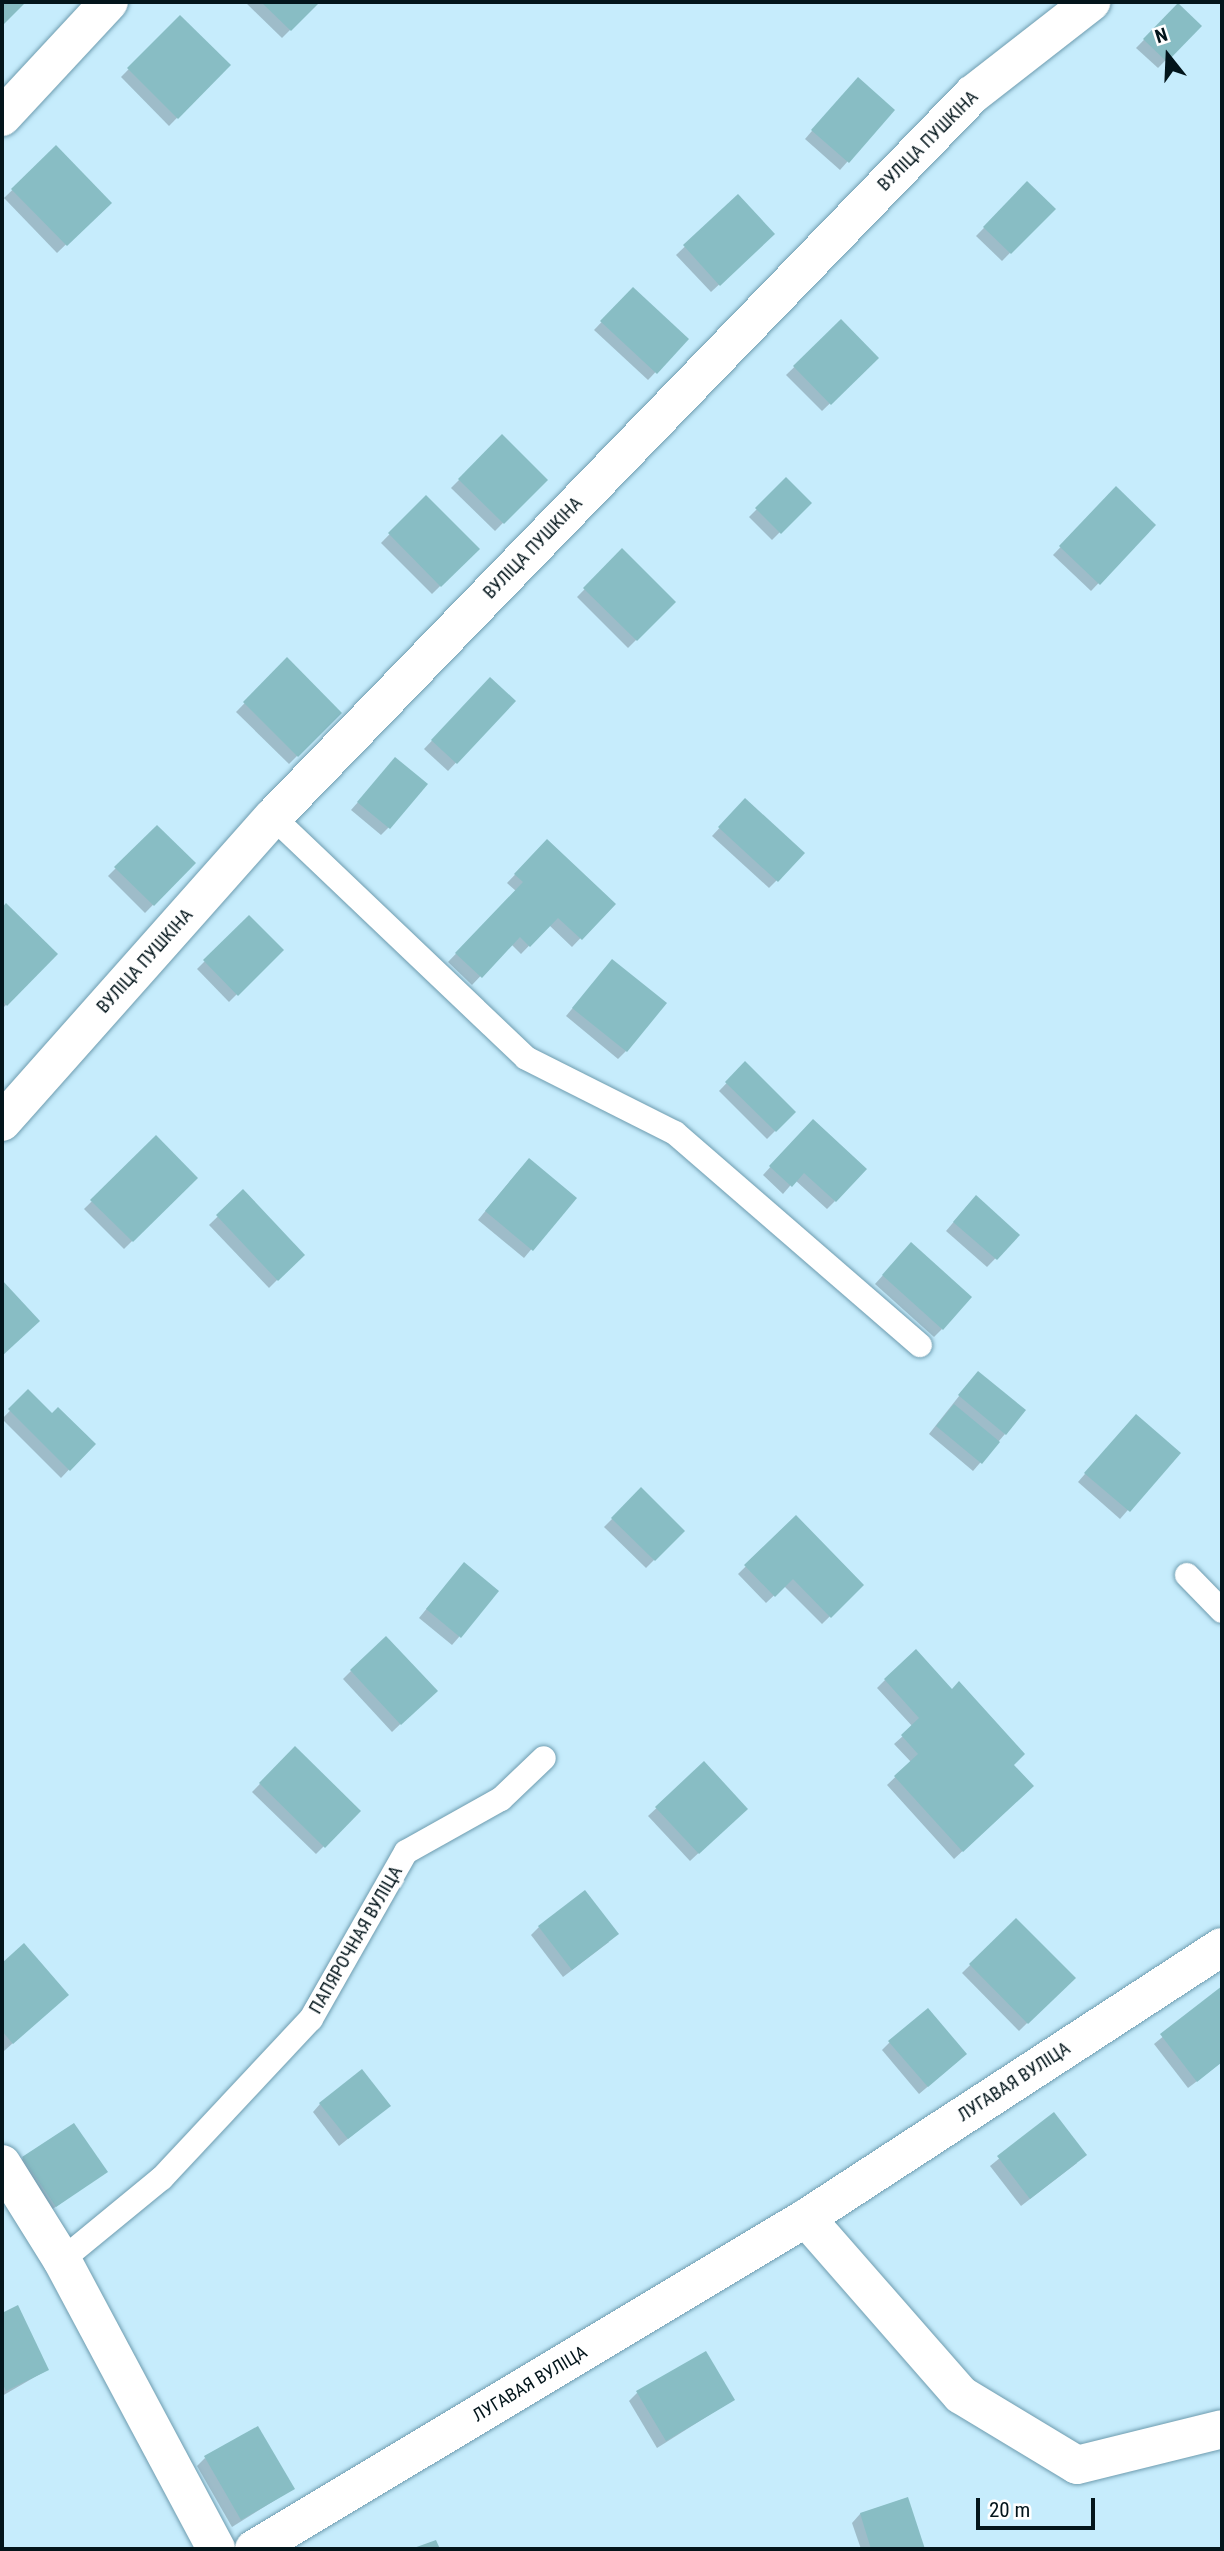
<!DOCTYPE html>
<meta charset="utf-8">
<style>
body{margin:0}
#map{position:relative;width:1224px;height:2551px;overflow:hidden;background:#c6ecfc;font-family:"Roboto Condensed",sans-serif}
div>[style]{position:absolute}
.shadow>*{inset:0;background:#0003}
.building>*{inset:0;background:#88bdc4}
.roads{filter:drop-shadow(0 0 2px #6e9caf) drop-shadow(0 0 2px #6e9caf)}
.service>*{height:24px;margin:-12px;padding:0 12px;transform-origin:12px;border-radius:12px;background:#fff}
.minor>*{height:38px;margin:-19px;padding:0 19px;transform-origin:19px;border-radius:19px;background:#fff}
span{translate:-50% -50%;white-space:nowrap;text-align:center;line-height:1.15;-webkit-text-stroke:7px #fff;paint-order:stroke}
.street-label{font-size:18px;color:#03151b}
.frame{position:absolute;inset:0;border:4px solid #03151b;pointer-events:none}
.north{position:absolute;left:1133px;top:21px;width:70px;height:70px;-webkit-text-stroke:5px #fff;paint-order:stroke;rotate:342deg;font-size:19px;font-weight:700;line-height:28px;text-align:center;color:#03151b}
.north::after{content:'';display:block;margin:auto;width:24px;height:32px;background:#03151b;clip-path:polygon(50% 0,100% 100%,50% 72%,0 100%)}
.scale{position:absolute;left:976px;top:2498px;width:119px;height:32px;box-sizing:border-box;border:4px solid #03151b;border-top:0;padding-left:9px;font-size:21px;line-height:24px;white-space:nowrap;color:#03151b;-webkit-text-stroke:5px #fff;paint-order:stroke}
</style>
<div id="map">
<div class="shadow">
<i style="clip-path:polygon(245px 2px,318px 2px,282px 38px)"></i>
<i style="clip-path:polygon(1178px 5px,1199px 26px,1158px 68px,1136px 48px)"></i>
<i style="clip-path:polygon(180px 17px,229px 65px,169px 126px,121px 77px)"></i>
<i style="clip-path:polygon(850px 87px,893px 110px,840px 170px,805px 139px)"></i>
<i style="clip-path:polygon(56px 148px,109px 203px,57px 253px,4px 198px)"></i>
<i style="clip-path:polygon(1027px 184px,1053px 209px,1002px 261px,976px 236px)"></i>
<i style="clip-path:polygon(738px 196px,765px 242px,711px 292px,676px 255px)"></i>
<i style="clip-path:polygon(633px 289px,686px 340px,648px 380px,594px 330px)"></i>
<i style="clip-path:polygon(841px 322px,877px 358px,822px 411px,786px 375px)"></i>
<i style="clip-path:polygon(502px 437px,545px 480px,495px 531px,451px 488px)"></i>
<i style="clip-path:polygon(786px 480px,809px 503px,772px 540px,749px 517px)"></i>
<i style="clip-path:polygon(1116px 489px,1154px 525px,1091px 591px,1053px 555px)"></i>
<i style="clip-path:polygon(426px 497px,478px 549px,432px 594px,381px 543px)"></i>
<i style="clip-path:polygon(622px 551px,674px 602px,628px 648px,577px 597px)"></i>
<i style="clip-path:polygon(287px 660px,340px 713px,289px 764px,236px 712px)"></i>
<i style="clip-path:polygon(490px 679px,514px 701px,448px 771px,424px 749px)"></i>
<i style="clip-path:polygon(388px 768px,389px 827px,381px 835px,351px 810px)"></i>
<i style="clip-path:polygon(737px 809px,777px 880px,769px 888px,712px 836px)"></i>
<i style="clip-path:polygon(157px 827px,194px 863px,145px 913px,108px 876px)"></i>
<i style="clip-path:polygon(547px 841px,613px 904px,572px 947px,549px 925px,521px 954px,511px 944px,472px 985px,448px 962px,516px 891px,507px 883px)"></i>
<i style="clip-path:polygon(6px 906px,56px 954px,2px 1009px,2px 910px)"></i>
<i style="clip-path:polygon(249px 917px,281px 950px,229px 1002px,197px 969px)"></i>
<i style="clip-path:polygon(612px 961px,626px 1051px,618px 1059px,566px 1016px)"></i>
<i style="clip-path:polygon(745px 1064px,794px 1112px,767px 1139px,719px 1091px)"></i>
<i style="clip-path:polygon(805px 1129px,835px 1201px,827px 1209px,795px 1180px,783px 1194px,763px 1175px)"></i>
<i style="clip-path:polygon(156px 1138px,196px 1178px,124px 1249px,84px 1209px)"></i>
<i style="clip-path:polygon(521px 1168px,574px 1198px,524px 1258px,478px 1220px)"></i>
<i style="clip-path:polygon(243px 1192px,302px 1255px,269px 1288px,209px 1225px)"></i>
<i style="clip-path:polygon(968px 1205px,1018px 1235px,987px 1267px,946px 1231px)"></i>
<i style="clip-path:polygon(903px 1253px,942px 1329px,934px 1337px,875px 1284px)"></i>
<i style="clip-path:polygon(971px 1381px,1005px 1434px,973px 1471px,929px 1434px)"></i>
<i style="clip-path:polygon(28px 1392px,52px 1416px,93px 1444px,61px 1478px,2px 1419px)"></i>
<i style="clip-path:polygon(1128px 1424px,1178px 1453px,1120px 1519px,1078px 1482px)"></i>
<i style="clip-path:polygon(641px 1490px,683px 1531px,646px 1568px,604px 1527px)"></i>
<i style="clip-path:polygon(796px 1517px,862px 1585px,822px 1624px,784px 1586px,766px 1603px,738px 1574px)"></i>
<i style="clip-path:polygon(456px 1573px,459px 1637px,452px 1645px,419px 1618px)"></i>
<i style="clip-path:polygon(351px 1671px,435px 1691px,392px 1732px,343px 1679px)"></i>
<i style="clip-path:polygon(885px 1680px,951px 1691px,1011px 1765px,1024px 1794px,954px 1859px,887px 1785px,911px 1762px,894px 1744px,913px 1727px,877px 1688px)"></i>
<i style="clip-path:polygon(295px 1748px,359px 1811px,316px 1854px,252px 1792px)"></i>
<i style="clip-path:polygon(704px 1764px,737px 1817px,690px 1861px,648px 1816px)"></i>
<i style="clip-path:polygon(1016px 1920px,1073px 1978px,1019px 2031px,962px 1973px)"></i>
<i style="clip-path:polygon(539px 1927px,609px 1942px,563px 1977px,531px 1935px)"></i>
<i style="clip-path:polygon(24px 1946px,59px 2002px,4px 2051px,2px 1965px)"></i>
<i style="clip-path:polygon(1222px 1988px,1222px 2062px,1188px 2088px,1154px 2044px)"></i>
<i style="clip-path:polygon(890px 2042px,957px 2062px,919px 2094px,882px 2050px)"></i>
<i style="clip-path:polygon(320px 2104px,389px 2106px,339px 2146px,313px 2112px)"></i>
<i style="clip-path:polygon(1053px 2115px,1077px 2163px,1021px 2206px,990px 2166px)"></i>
<i style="clip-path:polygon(23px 2158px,105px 2172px,47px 2213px,16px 2166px)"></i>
<i style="clip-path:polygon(17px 2308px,47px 2370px,2px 2396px,2px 2315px)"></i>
<i style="clip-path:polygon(637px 2393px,733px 2400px,657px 2448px,629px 2401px)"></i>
<i style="clip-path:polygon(205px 2458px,293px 2489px,232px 2527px,197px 2466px)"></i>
<i style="clip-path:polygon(907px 2499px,923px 2549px,861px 2549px,852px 2523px,860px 2514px)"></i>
</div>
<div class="building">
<i style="clip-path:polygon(2px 2px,26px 2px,2px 26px)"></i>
<i style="clip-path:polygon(261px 2px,320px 2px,291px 31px)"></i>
<i style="clip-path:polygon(1178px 3px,1202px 26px,1167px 62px,1143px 39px)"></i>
<i style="clip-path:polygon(180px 15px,231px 65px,178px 119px,127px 68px)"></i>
<i style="clip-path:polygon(858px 77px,895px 110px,849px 163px,811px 130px)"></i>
<i style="clip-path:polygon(56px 145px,112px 203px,67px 246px,11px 189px)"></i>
<i style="clip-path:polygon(1027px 181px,1056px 209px,1011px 254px,983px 227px)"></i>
<i style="clip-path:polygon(738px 194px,775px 234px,720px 286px,683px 245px)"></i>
<i style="clip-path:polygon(633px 287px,689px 339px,657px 374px,600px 321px)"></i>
<i style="clip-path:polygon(841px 319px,879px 358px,831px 405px,793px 366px)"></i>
<i style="clip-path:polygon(502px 434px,548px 480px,504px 524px,458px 479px)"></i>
<i style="clip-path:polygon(786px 477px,812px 503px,781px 534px,755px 508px)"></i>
<i style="clip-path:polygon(1116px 486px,1156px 525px,1100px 585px,1059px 546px)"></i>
<i style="clip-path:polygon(426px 495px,480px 549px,441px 587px,388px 533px)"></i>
<i style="clip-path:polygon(622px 548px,676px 602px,637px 641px,583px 588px)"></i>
<i style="clip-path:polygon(287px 657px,342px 713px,298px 757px,243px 702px)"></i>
<i style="clip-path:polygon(490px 677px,516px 701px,457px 764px,431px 740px)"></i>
<i style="clip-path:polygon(395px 757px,428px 784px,390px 829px,357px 802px)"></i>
<i style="clip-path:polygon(745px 798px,805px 853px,778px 882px,718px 827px)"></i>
<i style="clip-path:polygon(157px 825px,196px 863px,154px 906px,114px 867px)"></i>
<i style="clip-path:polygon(547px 839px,616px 904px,582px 940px,558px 918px,530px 947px,520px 937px,482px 978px,455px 953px,523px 882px,514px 874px)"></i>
<i style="clip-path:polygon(6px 903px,58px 954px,7px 1006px,2px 1000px,2px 908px)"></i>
<i style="clip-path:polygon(249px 915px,284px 950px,238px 996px,203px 960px)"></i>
<i style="clip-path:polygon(612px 959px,667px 1003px,627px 1052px,572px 1008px)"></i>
<i style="clip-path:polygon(745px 1061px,796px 1112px,776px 1132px,725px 1082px)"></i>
<i style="clip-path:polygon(813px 1119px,867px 1169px,836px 1202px,804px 1173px,792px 1187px,769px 1166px)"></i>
<i style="clip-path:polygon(156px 1135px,198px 1178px,133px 1242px,90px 1200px)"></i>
<i style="clip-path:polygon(529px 1158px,577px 1198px,533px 1251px,485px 1211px)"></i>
<i style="clip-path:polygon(243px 1189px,305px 1255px,278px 1281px,216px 1215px)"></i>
<i style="clip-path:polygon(976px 1195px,1020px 1235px,997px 1260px,953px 1222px)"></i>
<i style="clip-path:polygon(911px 1242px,972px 1297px,943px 1330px,882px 1275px)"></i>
<i style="clip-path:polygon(2px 1280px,40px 1321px,2px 1356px)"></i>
<i style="clip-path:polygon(978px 1371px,1026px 1410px,1006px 1435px,958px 1395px)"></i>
<i style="clip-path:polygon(28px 1389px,52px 1413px,58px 1407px,96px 1444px,70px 1471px,8px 1409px)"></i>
<i style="clip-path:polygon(954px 1404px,1000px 1442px,982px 1464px,936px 1426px)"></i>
<i style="clip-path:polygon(1136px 1414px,1181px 1453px,1130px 1512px,1084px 1473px)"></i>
<i style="clip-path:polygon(641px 1487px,685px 1531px,655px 1561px,611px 1518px)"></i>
<i style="clip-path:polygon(796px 1515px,864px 1585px,831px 1618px,793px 1579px,775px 1597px,744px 1565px)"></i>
<i style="clip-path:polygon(464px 1562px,499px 1591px,461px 1638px,426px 1609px)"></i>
<i style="clip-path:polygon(386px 1636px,438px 1691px,401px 1725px,350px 1670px)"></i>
<i style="clip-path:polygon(916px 1649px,952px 1689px,959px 1681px,1025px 1754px,1014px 1765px,1034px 1786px,963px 1852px,894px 1776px,918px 1754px,901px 1735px,919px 1718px,884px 1679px)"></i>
<i style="clip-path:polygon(295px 1746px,361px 1811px,325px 1848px,259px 1783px)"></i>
<i style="clip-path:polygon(704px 1761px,748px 1809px,699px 1854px,655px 1807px)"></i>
<i style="clip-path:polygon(585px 1890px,619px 1934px,572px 1970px,538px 1926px)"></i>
<i style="clip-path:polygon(1016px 1918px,1076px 1978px,1028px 2024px,969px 1964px)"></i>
<i style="clip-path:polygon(24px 1943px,69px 1995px,13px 2044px,2px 2031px,2px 1963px)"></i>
<i style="clip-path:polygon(1222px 1986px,1222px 2062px,1197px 2082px,1160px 2034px)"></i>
<i style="clip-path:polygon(928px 2008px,967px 2054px,928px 2087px,888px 2041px)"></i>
<i style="clip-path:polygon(362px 2069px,391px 2106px,348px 2139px,319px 2103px)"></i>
<i style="clip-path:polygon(1054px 2112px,1087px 2155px,1030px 2199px,997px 2156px)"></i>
<i style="clip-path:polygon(74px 2123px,108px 2172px,56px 2207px,22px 2157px)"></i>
<i style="clip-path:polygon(18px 2305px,49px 2370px,6px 2391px,2px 2382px,2px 2313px)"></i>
<i style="clip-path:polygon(706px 2351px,735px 2400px,666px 2441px,636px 2391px)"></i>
<i style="clip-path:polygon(258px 2426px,295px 2489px,241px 2520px,204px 2456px)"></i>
<i style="clip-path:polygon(908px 2497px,925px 2549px,871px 2549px,860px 2513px)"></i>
<i style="clip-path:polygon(436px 2540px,440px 2549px,411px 2549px)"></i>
</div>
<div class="roads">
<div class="service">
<i style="left:273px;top:817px;width:349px;rotate:43.6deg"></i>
<i style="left:526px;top:1058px;width:167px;rotate:26.7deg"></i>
<i style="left:675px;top:1133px;width:324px;rotate:40.9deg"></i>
<i style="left:1187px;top:1575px;width:50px;rotate:45.8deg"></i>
<i style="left:62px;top:2260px;width:129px;rotate:-39.4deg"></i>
<i style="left:162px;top:2178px;width:218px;rotate:-46.9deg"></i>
<i style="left:311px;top:2019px;width:192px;rotate:-60.4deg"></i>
<i style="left:406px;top:1852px;width:109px;rotate:-29.2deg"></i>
<i style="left:501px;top:1799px;width:59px;rotate:-43.6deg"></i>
</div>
<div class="minor">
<i style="left:2px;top:117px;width:157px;rotate:-47.1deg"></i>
<i style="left:2px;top:1122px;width:408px;rotate:-48.4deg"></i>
<i style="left:273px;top:817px;width:1006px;rotate:-45.93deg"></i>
<i style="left:973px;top:94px;width:150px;rotate:-37.9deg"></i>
<i style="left:2px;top:2164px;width:113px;rotate:58deg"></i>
<i style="left:62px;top:2260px;width:327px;rotate:61.9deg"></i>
<i style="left:806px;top:2218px;width:235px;rotate:48.8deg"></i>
<i style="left:961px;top:2395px;width:135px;rotate:31.1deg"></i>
<i style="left:1077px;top:2465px;width:149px;rotate:-13.9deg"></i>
<i style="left:254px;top:2549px;width:644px;rotate:-30.95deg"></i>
<i style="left:806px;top:2218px;width:496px;rotate:-33.1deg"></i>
</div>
</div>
<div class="street-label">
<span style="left:928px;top:141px;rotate:-45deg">ВУЛІЦА ПУШКІНА</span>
<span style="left:533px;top:548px;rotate:-46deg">ВУЛІЦА ПУШКІНА</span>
<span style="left:145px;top:961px;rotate:-48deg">ВУЛІЦА ПУШКІНА</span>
<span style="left:356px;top:1940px;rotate:-60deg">ПАПЯРОЧНАЯ ВУЛІЦА</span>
<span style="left:1014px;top:2082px;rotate:-33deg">ЛУГАВАЯ ВУЛІЦА</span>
<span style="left:530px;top:2384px;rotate:-31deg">ЛУГАВАЯ ВУЛІЦА</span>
</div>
<div class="frame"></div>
<div class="north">N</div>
<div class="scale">20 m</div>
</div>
